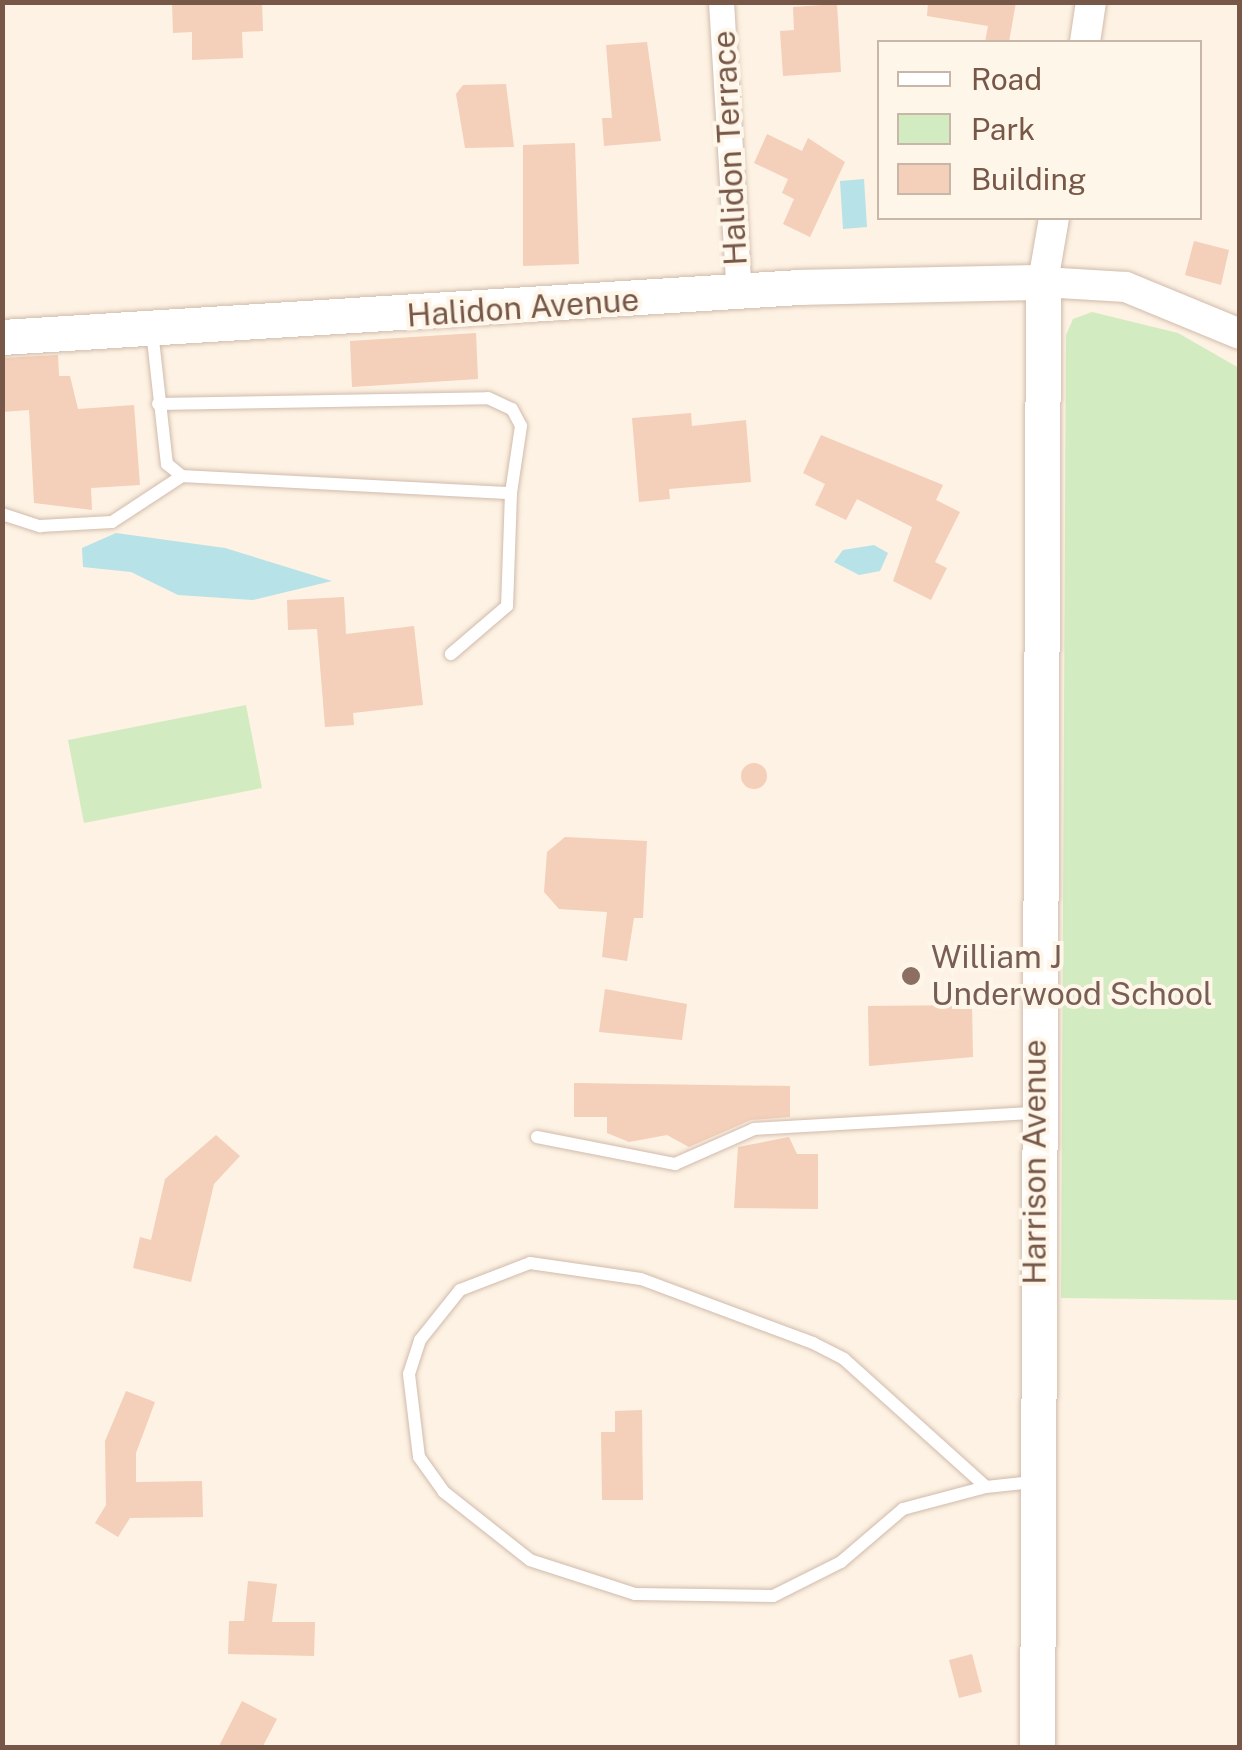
<!DOCTYPE html>
<style>
body{margin:0}
#map{position:relative;width:1242px;height:1750px;overflow:hidden;background:#fdf2e3;font-family:"Public Sans",sans-serif}
div>[style]{position:absolute}
.green>*{inset:0;background:#d3ebc1}
.water>*{inset:0;background:#b7e2e7}
.building>*{inset:0;background:#f4cfb9}
.round{border-radius:50%}
.roads{filter:drop-shadow(0 0 2px #d1bbac) drop-shadow(0 0 2px #d1bbac)}
.service>*{height:12px;margin:-6px;padding:0 6px;transform-origin:6px;border-radius:6px;background:#fff}
.minor>*{height:25px;margin:-12.5px;padding:0 12.5px;transform-origin:12.5px;border-radius:12.5px;background:#fff}
.tertiary>*{height:30px;margin:-15px;padding:0 15px;transform-origin:15px;border-radius:15px;background:#fff}
.secondary>*{height:35px;margin:-17.5px;padding:0 17.5px;transform-origin:17.5px;border-radius:17.5px;background:#fff}
.dots>*{width:28px;height:28px;translate:-50% -50%;box-sizing:border-box;border:5px solid #fff6ea;border-radius:50%}
span{translate:-50% -50%;white-space:nowrap;text-align:center;line-height:1.15;-webkit-text-stroke:8px #fff6ea;paint-order:stroke}
.street-label{font-size:32px;color:#765748}
.education-label{font-size:32px;color:#785e54}
.left{translate:0 -50%;text-align:left}
.frame{position:absolute;inset:0;border:5px solid #765748;pointer-events:none}
.legend{position:absolute;left:877px;top:40px;width:325px;height:180px;box-sizing:border-box;background:#fff6ea;border:2px solid #c8b6a9;margin:0;padding:12px 18px;list-style:none;font-size:30px;color:#765748}
.legend li{display:flex;align-items:center;gap:20px;height:50px}
.legend b{width:50px;border:2px solid #c8b6a9}
</style>
<div id="map">
<div class="green">
<i style="clip-path:polygon(1092px 312px,1178px 333px,1239px 368px,1239px 1300px,1061px 1298px,1066px 335px,1073px 319px)"></i>
<i style="clip-path:polygon(246px 705px,262px 788px,84px 823px,68px 740px)"></i>
</div>
<div class="water">
<i style="clip-path:polygon(864px 179px,867px 227px,843px 229px,840px 181px)"></i>
<i style="clip-path:polygon(116px 533px,225px 548px,332px 581px,253px 600px,178px 595px,131px 572px,83px 567px,82px 548px)"></i>
<i style="clip-path:polygon(874px 545px,888px 553px,880px 571px,859px 575px,834px 562px,843px 550px)"></i>
</div>
<div class="building">
<i style="clip-path:polygon(172px 2px,262px 2px,263px 31px,242px 32px,243px 58px,192px 60px,192px 32px,173px 33px)"></i>
<i style="clip-path:polygon(928px 2px,1016px 2px,1009px 42px,985px 42px,988px 26px,927px 16px)"></i>
<i style="clip-path:polygon(837px 4px,841px 72px,783px 76px,780px 31px,794px 30px,793px 7px)"></i>
<i style="clip-path:polygon(647px 42px,661px 141px,604px 146px,602px 118px,612px 118px,606px 45px)"></i>
<i style="clip-path:polygon(506px 84px,514px 147px,465px 148px,456px 94px,463px 85px)"></i>
<i style="clip-path:polygon(767px 134px,802px 151px,808px 138px,845px 162px,810px 237px,783px 224px,794px 199px,782px 193px,788px 179px,754px 163px)"></i>
<i style="clip-path:polygon(575px 143px,579px 264px,523px 266px,523px 145px)"></i>
<i style="clip-path:polygon(1194px 241px,1229px 250px,1221px 285px,1185px 275px)"></i>
<i style="clip-path:polygon(476px 333px,478px 379px,352px 387px,350px 341px)"></i>
<i style="clip-path:polygon(58px 355px,59px 376px,70px 376px,78px 409px,134px 405px,140px 485px,91px 488px,92px 510px,34px 503px,29px 410px,2px 412px,2px 358px)"></i>
<i style="clip-path:polygon(691px 413px,692px 426px,746px 420px,751px 482px,669px 489px,670px 499px,639px 502px,632px 418px)"></i>
<i style="clip-path:polygon(821px 435px,943px 485px,936px 500px,960px 512px,935px 562px,947px 568px,931px 600px,893px 581px,912px 527px,857px 499px,846px 520px,815px 505px,825px 484px,803px 473px)"></i>
<i style="clip-path:polygon(344px 597px,346px 634px,414px 626px,423px 705px,353px 713px,354px 725px,325px 727px,317px 629px,288px 630px,287px 600px)"></i>
<i class="round" style="left:741px;top:763px;width:26px;height:26px"></i>
<i style="clip-path:polygon(565px 837px,647px 841px,643px 918px,634px 918px,627px 961px,602px 957px,607px 912px,559px 909px,544px 892px,547px 852px)"></i>
<i style="clip-path:polygon(605px 989px,687px 1004px,682px 1040px,599px 1032px)"></i>
<i style="clip-path:polygon(972px 1005px,973px 1057px,869px 1066px,868px 1006px)"></i>
<i style="clip-path:polygon(574px 1083px,790px 1086px,790px 1117px,751px 1120px,689px 1147px,667px 1135px,629px 1142px,607px 1133px,607px 1117px,574px 1117px)"></i>
<i style="clip-path:polygon(216px 1135px,240px 1156px,214px 1184px,191px 1282px,133px 1268px,140px 1237px,151px 1240px,165px 1179px)"></i>
<i style="clip-path:polygon(789px 1137px,797px 1154px,818px 1154px,818px 1209px,734px 1208px,738px 1147px)"></i>
<i style="clip-path:polygon(126px 1391px,155px 1402px,136px 1453px,136px 1482px,202px 1481px,203px 1517px,130px 1518px,118px 1537px,95px 1523px,106px 1505px,105px 1441px)"></i>
<i style="clip-path:polygon(642px 1410px,643px 1500px,602px 1500px,601px 1432px,615px 1432px,615px 1411px)"></i>
<i style="clip-path:polygon(248px 1581px,277px 1584px,272px 1622px,315px 1622px,314px 1656px,228px 1654px,229px 1621px,244px 1621px)"></i>
<i style="clip-path:polygon(972px 1654px,982px 1692px,959px 1698px,949px 1660px)"></i>
<i style="clip-path:polygon(242px 1701px,277px 1719px,262px 1748px,218px 1748px)"></i>
</div>
<div class="roads">
<div class="service">
<i style="left:152px;top:331px;width:134px;rotate:83.6deg"></i>
<i style="left:167px;top:464px;width:19px;rotate:39deg"></i>
<i style="left:182px;top:476px;width:329px;rotate:3deg"></i>
<i style="left:511px;top:493px;width:113px;rotate:92deg"></i>
<i style="left:507px;top:606px;width:74px;rotate:139.4deg"></i>
<i style="left:158px;top:404px;width:330px;rotate:-1deg"></i>
<i style="left:488px;top:398px;width:26px;rotate:25deg"></i>
<i style="left:512px;top:409px;width:19px;rotate:62deg"></i>
<i style="left:521px;top:426px;width:68px;rotate:98.5deg"></i>
<i style="left:2px;top:514px;width:40px;rotate:18deg"></i>
<i style="left:40px;top:526px;width:72px;rotate:-3.2deg"></i>
<i style="left:112px;top:522px;width:84px;rotate:-33.3deg"></i>
<i style="left:537px;top:1137px;width:141px;rotate:11.1deg"></i>
<i style="left:675px;top:1164px;width:86px;rotate:-23.9deg"></i>
<i style="left:754px;top:1129px;width:280px;rotate:-3.3deg"></i>
<i style="left:530px;top:1263px;width:112px;rotate:8.2deg"></i>
<i style="left:641px;top:1279px;width:184px;rotate:20.4deg"></i>
<i style="left:813px;top:1343px;width:35px;rotate:27deg"></i>
<i style="left:844px;top:1359px;width:191px;rotate:42deg"></i>
<i style="left:986px;top:1487px;width:86px;rotate:165.2deg"></i>
<i style="left:903px;top:1509px;width:82px;rotate:139.5deg"></i>
<i style="left:841px;top:1562px;width:76px;rotate:153.4deg"></i>
<i style="left:773px;top:1596px;width:138px;rotate:-179.2deg"></i>
<i style="left:635px;top:1594px;width:110px;rotate:-162.1deg"></i>
<i style="left:530px;top:1560px;width:110px;rotate:-141.7deg"></i>
<i style="left:444px;top:1492px;width:43px;rotate:-125.5deg"></i>
<i style="left:419px;top:1457px;width:84px;rotate:-96.9deg"></i>
<i style="left:409px;top:1374px;width:36px;rotate:-72deg"></i>
<i style="left:420px;top:1340px;width:64px;rotate:-51.3deg"></i>
<i style="left:460px;top:1290px;width:75px;rotate:-21.1deg"></i>
<i style="left:986px;top:1487px;width:47px;rotate:-6.1deg"></i>
</div>
<div class="minor">
<i style="left:721px;top:2px;width:292px;rotate:86.5deg"></i>
</div>
<div class="tertiary">
<i style="left:1085px;top:42px;width:40px;rotate:-81.5deg"></i>
<i style="left:1054px;top:218px;width:65px;rotate:99.8deg"></i>
<i style="left:1043px;top:282px;width:83px;rotate:3.4deg"></i>
<i style="left:1126px;top:287px;width:123px;rotate:22.4deg"></i>
</div>
<div class="secondary">
<i style="left:2px;top:337px;width:800px;rotate:-3.59deg"></i>
<i style="left:800px;top:287px;width:243px;rotate:-1.2deg"></i>
<i style="left:1043px;top:282px;width:1466px;rotate:90.23deg"></i>
</div>
</div>
<div class="dots">
<i style="left:911px;top:976px;background:#8d6e63"></i>
</div>
<div class="street-label">
<span style="left:730px;top:148px;rotate:-93deg">Halidon Terrace</span>
<span style="left:523px;top:308px;rotate:-4deg">Halidon Avenue</span>
<span style="left:1035px;top:1162px;rotate:-90deg">Harrison Avenue</span>
</div>
<div class="education-label">
<span class="left" style="left:931px;top:976px">William J<br>Underwood School</span>
</div>
<div class="frame"></div>
<ul class="legend">
<li><b style="height:12px;background:#fff"></b>Road</li>
<li><b style="height:28px;background:#d3ebc1"></b>Park</li>
<li><b style="height:28px;background:#f4cfb9"></b>Building</li>
</ul>
</div>
